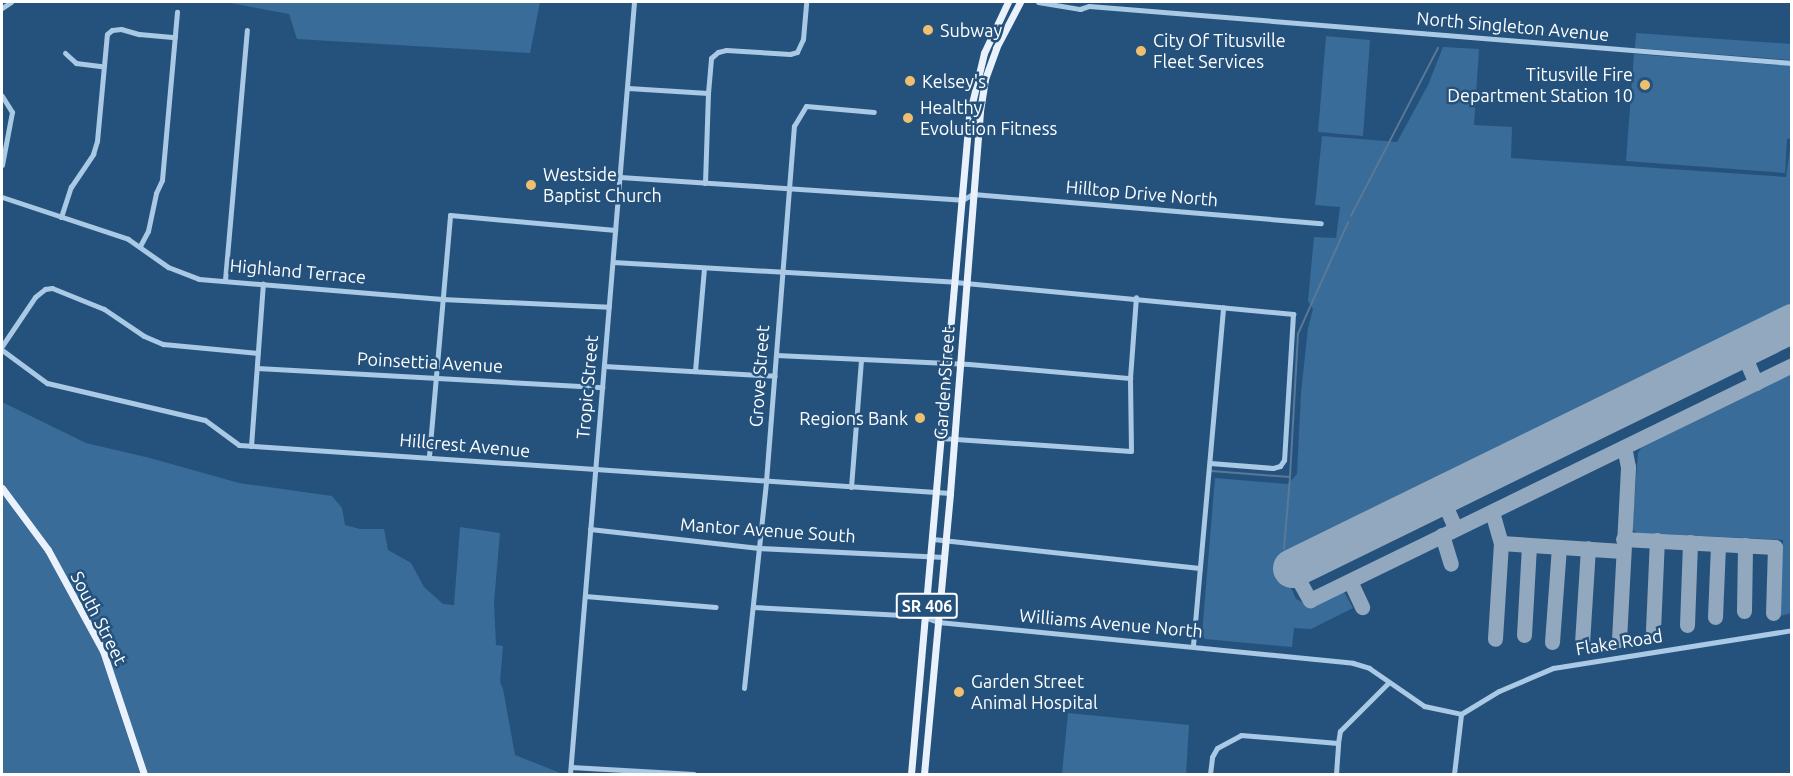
<!DOCTYPE html>
<style>
body{margin:0}
#map{position:relative;width:1793px;height:776px;overflow:hidden;background:#25527c;font-family:Ubuntu,sans-serif}
div>[style]{position:absolute}
.green>*{inset:0;background:#396c99}
.stream>*{height:1.5px;margin:-0.75px;padding:0 0.75px;transform-origin:0.75px;border-radius:0.75px;background:#597997}
.taxiway>*{height:15px;margin:-7.5px;padding:0 7.5px;transform-origin:7.5px;border-radius:7.5px;background:#92a8be}
.runway>*{height:39px;margin:-19.5px;padding:0 19.5px;transform-origin:19.5px;border-radius:19.5px;background:#92a8be}
.minor>*{height:5px;margin:-2.5px;padding:0 2.5px;transform-origin:2.5px;border-radius:2.5px;background:#a9c9e4}
.major>*{height:7px;margin:-3.5px;padding:0 3.5px;transform-origin:3.5px;border-radius:3.5px;background:#e9f2fc}
.dots>*{width:16px;height:16px;translate:-50% -50%;box-sizing:border-box;border:3px solid #25527c;border-radius:50%}
span{translate:-50% -50%;white-space:nowrap;text-align:center;line-height:1.15;-webkit-text-stroke:5px #25527c;paint-order:stroke}
.shield-label span{padding:2px 4px;background:#25527c;border:2px solid;border-radius:4px;-webkit-text-stroke-width:0}
.shield-label{font-size:16px;color:#fff;font-weight:700}
.street-label{font-size:18px;color:#fff}
.poi-label{font-size:18px;color:#fff}
.left{translate:0 -50%;text-align:left}
.right{translate:-100% -50%;text-align:right}
.frame{position:absolute;inset:0;border:3px solid #fff;pointer-events:none}
</style>
<div id="map">
<div class="green">
<i style="clip-path:polygon(225px 2px,540px 2px,530px 53px,297px 39px,289px 14px)"></i>
<i style="clip-path:polygon(1636px 33px,1791px 44px,1791px 60px,1635px 48px)"></i>
<i style="clip-path:polygon(1326px 36px,1370px 40px,1363px 136px,1318px 132px)"></i>
<i style="clip-path:polygon(1443px 47px,1479px 49px,1474px 125px,1512px 127px,1511px 158px,1786px 177px,1791px 141px,1791px 306px,1279px 561px,1296px 599px,1310px 606px,1344px 592px,1353px 608px,1311px 629px,1294px 628px,1292px 647px,1205px 639px,1202px 634px,1215px 478px,1288px 484px,1297px 474px,1301px 393px,1308px 328px,1313px 309px,1308px 301px,1314px 237px,1336px 238px,1340px 207px,1315px 205px,1322px 136px,1397px 142px,1428px 85px)"></i>
<i style="clip-path:polygon(1634px 54px,1791px 66px,1791px 138px,1787px 139px,1785px 173px,1626px 161px)"></i>
<i style="clip-path:polygon(1791px 373px,1792px 613px,1780px 616px,1783px 540px,1637px 533px,1632px 529px,1638px 453px,1641px 448px)"></i>
<i style="clip-path:polygon(2px 402px,86px 443px,150px 458px,239px 483px,332px 496px,342px 508px,345px 525px,360px 529px,384px 529px,388px 550px,411px 563px,424px 587px,443px 604px,454px 605px,460px 527px,500px 533px,494px 603px,496px 645px,503px 646px,500px 682px,503px 689px,515px 755px,563px 774px,147px 774px,107px 651px,50px 549px,2px 483px)"></i>
<i style="clip-path:polygon(2px 494px,45px 552px,100px 652px,140px 774px,2px 774px)"></i>
<i style="clip-path:polygon(1068px 713px,1189px 725px,1186px 774px,1062px 774px)"></i>
</div>
<div class="stream">
<i style="left:1351px;top:216px;width:189px;rotate:-62.6deg"></i>
<i style="left:1212px;top:471px;width:78px;rotate:4.4deg"></i>
<i style="left:1290px;top:477px;width:143px;rotate:-86.8deg"></i>
<i style="left:1298px;top:334px;width:122px;rotate:-65.8deg"></i>
<i style="left:1284px;top:549px;width:71px;rotate:-85.2deg"></i>
</div>
<div class="taxiway">
<i style="left:1741px;top:348px;width:38px;rotate:67deg"></i>
<i style="left:1441px;top:496px;width:35px;rotate:66deg"></i>
<i style="left:1492px;top:512px;width:32px;rotate:74deg"></i>
<i style="left:1501px;top:543px;width:96px;rotate:93.6deg"></i>
<i style="left:1442px;top:535px;width:30px;rotate:73deg"></i>
<i style="left:1623px;top:539px;width:152px;rotate:3deg"></i>
<i style="left:1775px;top:547px;width:66px;rotate:91.7deg"></i>
<i style="left:1501px;top:543px;width:121px;rotate:3.8deg"></i>
<i style="left:1292px;top:568px;width:37px;rotate:61deg"></i>
<i style="left:1310px;top:600px;width:536px;rotate:-25.99deg"></i>
<i style="left:1350px;top:581px;width:29px;rotate:65deg"></i>
<i style="left:1744px;top:611px;width:66px;rotate:-89.1deg"></i>
<i style="left:1715px;top:617px;width:73px;rotate:-87.6deg"></i>
<i style="left:1687px;top:625px;width:83px;rotate:-87.9deg"></i>
<i style="left:1653px;top:630px;width:90px;rotate:-87.5deg"></i>
<i style="left:1524px;top:635px;width:90px;rotate:-86.8deg"></i>
<i style="left:1619px;top:640px;width:173px;rotate:-87deg"></i>
<i style="left:1628px;top:467px;width:20px;rotate:-101deg"></i>
<i style="left:1552px;top:642px;width:95px;rotate:-85.8deg"></i>
<i style="left:1582px;top:643px;width:95px;rotate:-86.4deg"></i>
</div>
<div class="runway">
<i style="left:1292px;top:568px;width:557px;rotate:-26.1deg"></i>
</div>
<div class="minor">
<i style="left:1038px;top:2px;width:43px;rotate:9.5deg"></i>
<i style="left:1080px;top:9px;width:9px;rotate:-18deg"></i>
<i style="left:1089px;top:6px;width:705px;rotate:4.64deg"></i>
<i style="left:2px;top:8px;width:11px;rotate:-34deg"></i>
<i style="left:65px;top:53px;width:15px;rotate:42deg"></i>
<i style="left:76px;top:63px;width:26px;rotate:7deg"></i>
<i style="left:628px;top:88px;width:80px;rotate:3.6deg"></i>
<i style="left:708px;top:93px;width:35px;rotate:-85deg"></i>
<i style="left:711px;top:58px;width:9px;rotate:-41deg"></i>
<i style="left:718px;top:52px;width:8px;rotate:-14deg"></i>
<i style="left:726px;top:50px;width:64px;rotate:3.6deg"></i>
<i style="left:790px;top:54px;width:7px;rotate:-16deg"></i>
<i style="left:797px;top:52px;width:14px;rotate:-65deg"></i>
<i style="left:803px;top:39px;width:37px;rotate:-85deg"></i>
<i style="left:2px;top:96px;width:19px;rotate:58deg"></i>
<i style="left:12px;top:112px;width:54px;rotate:100.7deg"></i>
<i style="left:620px;top:177px;width:343px;rotate:3.8deg"></i>
<i style="left:962px;top:200px;width:13px;rotate:-29deg"></i>
<i style="left:973px;top:194px;width:349px;rotate:4.8deg"></i>
<i style="left:705px;top:183px;width:90px;rotate:-88.1deg"></i>
<i style="left:2px;top:197px;width:133px;rotate:18.4deg"></i>
<i style="left:128px;top:239px;width:49px;rotate:35deg"></i>
<i style="left:168px;top:267px;width:33px;rotate:21deg"></i>
<i style="left:199px;top:279px;width:244px;rotate:4.7deg"></i>
<i style="left:442px;top:299px;width:167px;rotate:2.7deg"></i>
<i style="left:61px;top:217px;width:32px;rotate:-72deg"></i>
<i style="left:71px;top:187px;width:40px;rotate:-56deg"></i>
<i style="left:93px;top:154px;width:14px;rotate:-73deg"></i>
<i style="left:97px;top:141px;width:107px;rotate:-84.7deg"></i>
<i style="left:107px;top:34px;width:6px;rotate:-39deg"></i>
<i style="left:112px;top:30px;width:9px;rotate:-6deg"></i>
<i style="left:121px;top:29px;width:19px;rotate:16deg"></i>
<i style="left:139px;top:34px;width:36px;rotate:5deg"></i>
<i style="left:140px;top:246px;width:17px;rotate:-62deg"></i>
<i style="left:148px;top:231px;width:39px;rotate:-78deg"></i>
<i style="left:156px;top:193px;width:14px;rotate:-65deg"></i>
<i style="left:162px;top:180px;width:169px;rotate:-84.9deg"></i>
<i style="left:613px;top:262px;width:343px;rotate:3.3deg"></i>
<i style="left:955px;top:282px;width:340px;rotate:5.4deg"></i>
<i style="left:1293px;top:314px;width:146px;rotate:93.5deg"></i>
<i style="left:1284px;top:460px;width:7px;rotate:124deg"></i>
<i style="left:1280px;top:466px;width:7px;rotate:164deg"></i>
<i style="left:1273px;top:468px;width:63px;rotate:-175.5deg"></i>
<i style="left:225px;top:280px;width:251px;rotate:-85deg"></i>
<i style="left:2px;top:346px;width:59px;rotate:-56deg"></i>
<i style="left:35px;top:297px;width:13px;rotate:-39deg"></i>
<i style="left:45px;top:289px;width:7px;rotate:-8deg"></i>
<i style="left:52px;top:288px;width:56px;rotate:22deg"></i>
<i style="left:104px;top:309px;width:48px;rotate:34deg"></i>
<i style="left:144px;top:336px;width:21px;rotate:23deg"></i>
<i style="left:163px;top:344px;width:95px;rotate:5.4deg"></i>
<i style="left:2px;top:350px;width:56px;rotate:36.3deg"></i>
<i style="left:47px;top:383px;width:162px;rotate:13.2deg"></i>
<i style="left:205px;top:420px;width:42px;rotate:36.3deg"></i>
<i style="left:239px;top:445px;width:713px;rotate:3.86deg"></i>
<i style="left:776px;top:355px;width:193px;rotate:2.7deg"></i>
<i style="left:969px;top:364px;width:162px;rotate:5deg"></i>
<i style="left:604px;top:366px;width:171px;rotate:3.3deg"></i>
<i style="left:257px;top:368px;width:346px;rotate:3.2deg"></i>
<i style="left:695px;top:371px;width:103px;rotate:-85deg"></i>
<i style="left:941px;top:438px;width:190px;rotate:3.9deg"></i>
<i style="left:1131px;top:451px;width:73px;rotate:-90.8deg"></i>
<i style="left:1130px;top:378px;width:81px;rotate:-85.8deg"></i>
<i style="left:251px;top:446px;width:163px;rotate:-85.8deg"></i>
<i style="left:429px;top:456px;width:242px;rotate:-85deg"></i>
<i style="left:450px;top:215px;width:166px;rotate:5.2deg"></i>
<i style="left:851px;top:487px;width:127px;rotate:-85.5deg"></i>
<i style="left:590px;top:529px;width:170px;rotate:6.4deg"></i>
<i style="left:759px;top:548px;width:185px;rotate:2.8deg"></i>
<i style="left:933px;top:539px;width:268px;rotate:6.2deg"></i>
<i style="left:585px;top:596px;width:131px;rotate:4.8deg"></i>
<i style="left:753px;top:607px;width:168px;rotate:3.1deg"></i>
<i style="left:921px;top:616px;width:18px;rotate:19deg"></i>
<i style="left:938px;top:622px;width:417px;rotate:5.6deg"></i>
<i style="left:1353px;top:663px;width:17px;rotate:17deg"></i>
<i style="left:1369px;top:668px;width:67px;rotate:34.6deg"></i>
<i style="left:1424px;top:706px;width:38px;rotate:12deg"></i>
<i style="left:1193px;top:645px;width:339px;rotate:-84.9deg"></i>
<i style="left:744px;top:688px;width:208px;rotate:-83.9deg"></i>
<i style="left:766px;top:481px;width:356px;rotate:-85.5deg"></i>
<i style="left:794px;top:126px;width:23px;rotate:-59deg"></i>
<i style="left:806px;top:106px;width:68px;rotate:5deg"></i>
<i style="left:1461px;top:714px;width:44px;rotate:-31.2deg"></i>
<i style="left:1499px;top:691px;width:59px;rotate:-23.1deg"></i>
<i style="left:1553px;top:668px;width:242px;rotate:-9deg"></i>
<i style="left:571px;top:767px;width:123px;rotate:3.3deg"></i>
<i style="left:570px;top:774px;width:775px;rotate:-85.26deg"></i>
<i style="left:1210px;top:774px;width:17px;rotate:-83deg"></i>
<i style="left:1212px;top:757px;width:10px;rotate:-61deg"></i>
<i style="left:1217px;top:748px;width:27px;rotate:-28deg"></i>
<i style="left:1241px;top:735px;width:97px;rotate:4.7deg"></i>
<i style="left:1338px;top:743px;width:12px;rotate:-81deg"></i>
<i style="left:1340px;top:731px;width:68px;rotate:-45deg"></i>
<i style="left:1336px;top:774px;width:31px;rotate:-86deg"></i>
<i style="left:1454px;top:774px;width:60px;rotate:-83.3deg"></i>
</div>
<div class="major">
<i style="left:2px;top:488px;width:77px;rotate:53.4deg"></i>
<i style="left:48px;top:550px;width:115px;rotate:61.4deg"></i>
<i style="left:103px;top:651px;width:130px;rotate:71.6deg"></i>
<i style="left:911px;top:774px;width:661px;rotate:-84.96deg"></i>
<i style="left:969px;top:116px;width:65px;rotate:-76.6deg"></i>
<i style="left:984px;top:53px;width:56px;rotate:-64.8deg"></i>
<i style="left:924px;top:774px;width:282px;rotate:-84.7deg"></i>
<i style="left:950px;top:493px;width:383px;rotate:-85.5deg"></i>
<i style="left:980px;top:111px;width:32px;rotate:-81deg"></i>
<i style="left:985px;top:79px;width:33px;rotate:-70deg"></i>
<i style="left:996px;top:48px;width:52px;rotate:-62.4deg"></i>
</div>
<div class="dots">
<i style="left:928px;top:30px;background:#eebf6e"></i>
<i style="left:1141px;top:51px;background:#eebf6e"></i>
<i style="left:910px;top:81px;background:#eebf6e"></i>
<i style="left:1645px;top:85px;background:#eebf6e"></i>
<i style="left:908px;top:118px;background:#eebf6e"></i>
<i style="left:531px;top:185px;background:#eebf6e"></i>
<i style="left:920px;top:418px;background:#eebf6e"></i>
<i style="left:959px;top:692px;background:#eebf6e"></i>
</div>
<div class="shield-label">
<span style="left:927px;top:606px">SR 406</span>
</div>
<div class="street-label">
<span style="left:1513px;top:26px;rotate:5deg">North Singleton Avenue</span>
<span style="left:1142px;top:193px;rotate:5deg">Hilltop Drive North</span>
<span style="left:298px;top:271px;rotate:5deg">Highland Terrace</span>
<span style="left:430px;top:362px;rotate:3deg">Poinsettia Avenue</span>
<span style="left:759px;top:376px;rotate:-86deg">Grove Street</span>
<span style="left:944px;top:383px;rotate:-86deg">Garden Street</span>
<span style="left:587px;top:387px;rotate:-85deg">Tropic Street</span>
<span style="left:465px;top:445px;rotate:5deg">Hillcrest Avenue</span>
<span style="left:768px;top:530px;rotate:4deg">Mantor Avenue South</span>
<span style="left:99px;top:618px;rotate:63deg">South Street</span>
<span style="left:1111px;top:623px;rotate:5deg">Williams Avenue North</span>
<span style="left:1619px;top:642px;rotate:-9deg">Flake Road</span>
</div>
<div class="poi-label">
<span class="left" style="left:940px;top:30px">Subway</span>
<span class="left" style="left:1153px;top:51px">City Of Titusville<br>Fleet Services</span>
<span class="right" style="left:1633px;top:85px">Titusville Fire<br>Department Station 10</span>
<span class="left" style="left:922px;top:81px">Kelsey's</span>
<span class="left" style="left:920px;top:118px">Healthy<br>Evolution Fitness</span>
<span class="left" style="left:543px;top:185px">Westside<br>Baptist Church</span>
<span class="right" style="left:908px;top:418px">Regions Bank</span>
<span class="left" style="left:971px;top:692px">Garden Street<br>Animal Hospital</span>
</div>
<div class="frame"></div>
</div>
